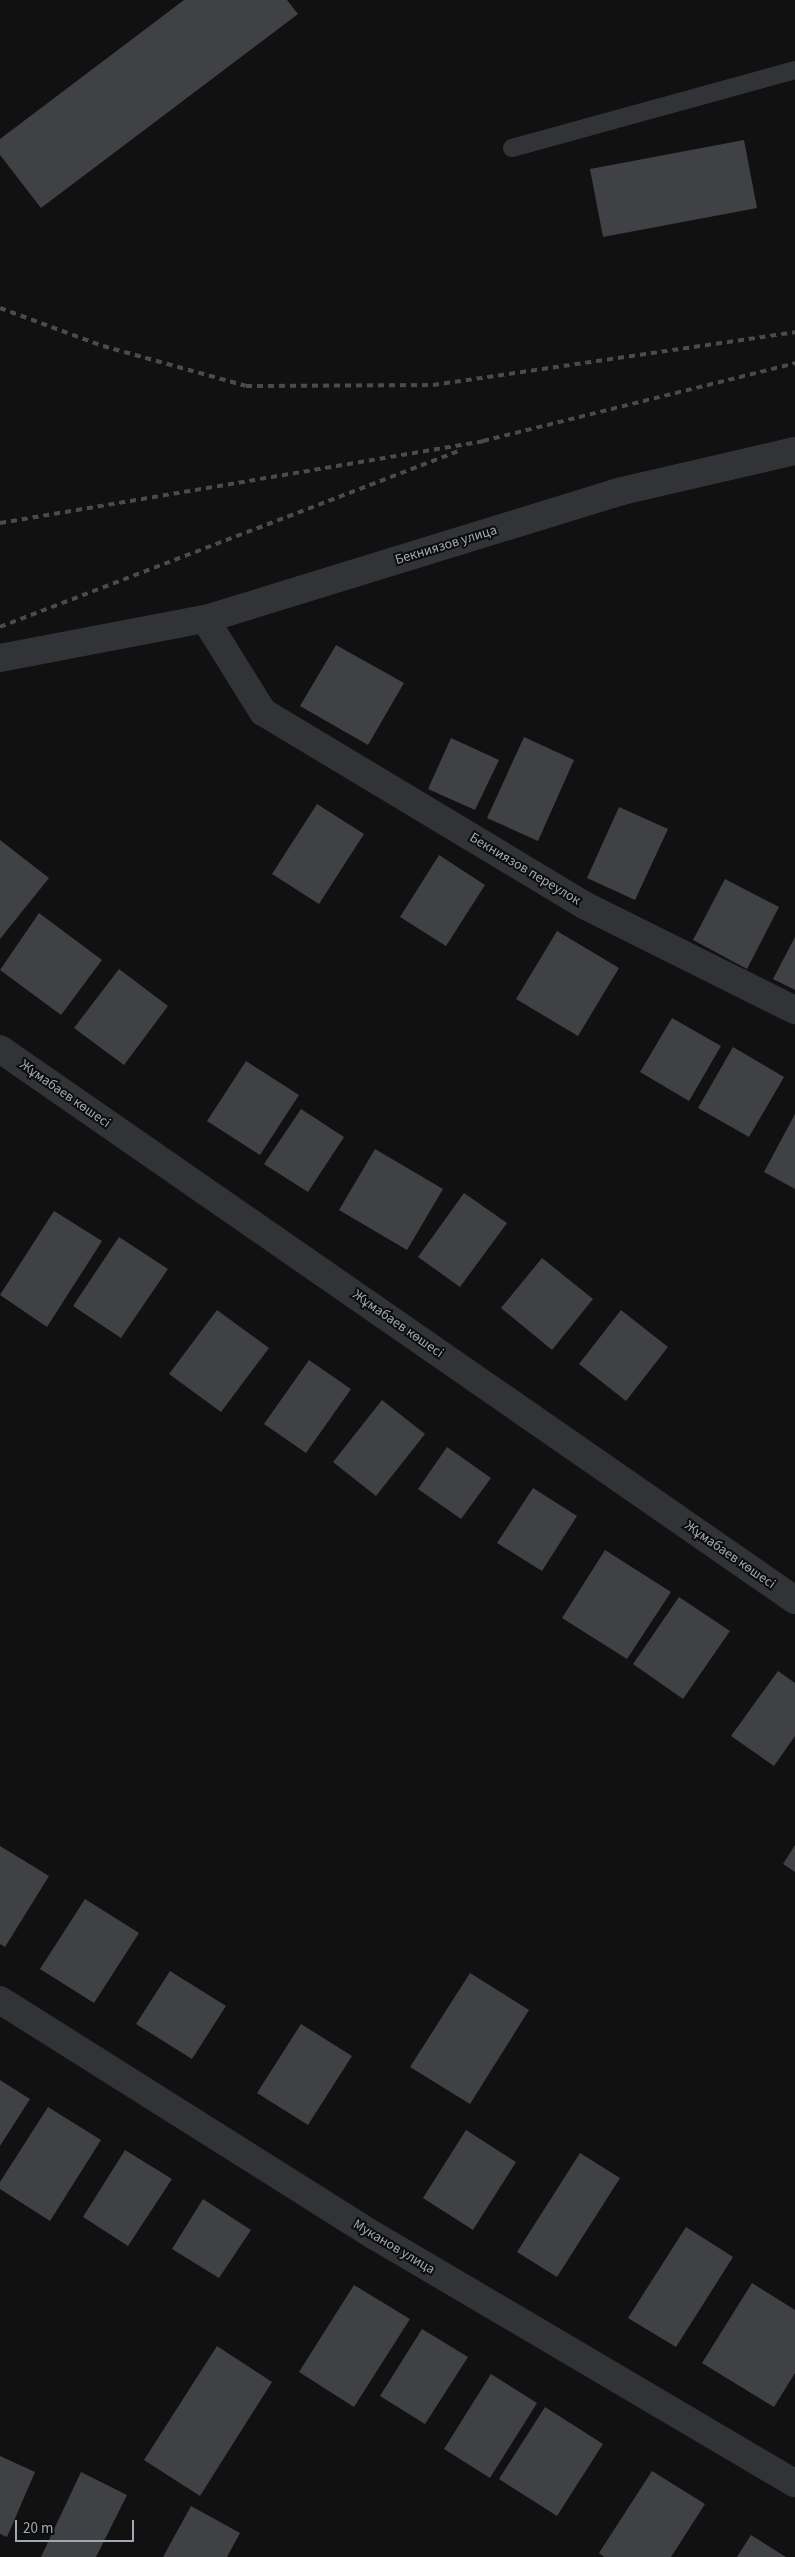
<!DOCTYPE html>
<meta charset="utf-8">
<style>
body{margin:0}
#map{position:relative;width:795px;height:2557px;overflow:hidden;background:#111112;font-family:"Source Sans 3",sans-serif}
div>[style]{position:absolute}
.building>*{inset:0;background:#404145}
.service>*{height:18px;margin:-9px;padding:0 9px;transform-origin:9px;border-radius:9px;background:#323337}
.minor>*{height:28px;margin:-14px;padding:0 14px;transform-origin:14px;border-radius:14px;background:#323337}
.rail>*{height:4px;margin-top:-2px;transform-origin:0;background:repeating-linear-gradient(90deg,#494b50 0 6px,transparent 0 11px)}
span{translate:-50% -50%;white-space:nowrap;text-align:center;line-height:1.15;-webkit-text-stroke:4px #0c0c0d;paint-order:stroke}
.street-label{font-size:14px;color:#a2a9b2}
.scale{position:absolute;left:15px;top:2520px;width:119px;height:22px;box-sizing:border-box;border:2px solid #a2a9b2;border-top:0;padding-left:6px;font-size:15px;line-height:18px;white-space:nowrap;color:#a2a9b2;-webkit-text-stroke:4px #0c0c0d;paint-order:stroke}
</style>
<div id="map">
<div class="building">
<i style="clip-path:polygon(184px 0,287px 0,298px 14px,41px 208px,0 155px,0 139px)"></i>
<i style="clip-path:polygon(744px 140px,757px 208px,603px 237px,590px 169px)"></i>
<i style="clip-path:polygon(336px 645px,404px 683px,368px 745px,300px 706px)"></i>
<i style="clip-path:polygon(524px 737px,574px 760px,538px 841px,487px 818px)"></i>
<i style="clip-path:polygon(451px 738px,499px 760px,475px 810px,428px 789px)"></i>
<i style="clip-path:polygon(317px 804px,364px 834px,319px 904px,272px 874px)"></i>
<i style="clip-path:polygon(619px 807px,668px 829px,635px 900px,587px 878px)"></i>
<i style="clip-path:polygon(0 840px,49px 878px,0 939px)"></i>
<i style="clip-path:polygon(439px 855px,485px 885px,446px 946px,400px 917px)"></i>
<i style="clip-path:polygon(725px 879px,779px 907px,747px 969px,693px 940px)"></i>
<i style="clip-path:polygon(39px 913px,102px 960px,61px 1015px,0 970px)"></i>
<i style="clip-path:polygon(557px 931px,619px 968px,578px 1036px,516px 999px)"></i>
<i style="clip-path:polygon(795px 937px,795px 990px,773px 979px)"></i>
<i style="clip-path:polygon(119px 969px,168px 1006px,124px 1065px,74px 1028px)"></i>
<i style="clip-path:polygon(672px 1018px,721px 1046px,689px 1101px,640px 1072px)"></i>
<i style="clip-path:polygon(733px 1047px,784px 1077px,749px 1137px,698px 1108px)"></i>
<i style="clip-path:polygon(246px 1061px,299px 1095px,260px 1155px,207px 1121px)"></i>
<i style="clip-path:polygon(301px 1109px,344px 1137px,308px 1192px,264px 1164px)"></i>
<i style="clip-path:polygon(795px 1114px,795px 1189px,764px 1172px)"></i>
<i style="clip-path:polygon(375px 1149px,443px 1189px,407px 1250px,339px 1210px)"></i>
<i style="clip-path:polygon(464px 1193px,507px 1223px,460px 1287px,418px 1257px)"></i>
<i style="clip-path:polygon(54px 1211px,102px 1241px,47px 1327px,0 1295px)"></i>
<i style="clip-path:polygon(119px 1237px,168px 1269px,121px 1338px,73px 1306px)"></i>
<i style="clip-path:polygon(542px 1258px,593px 1299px,552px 1350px,501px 1308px)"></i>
<i style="clip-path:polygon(217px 1310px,269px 1348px,221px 1412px,169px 1374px)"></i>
<i style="clip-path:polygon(621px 1310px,668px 1347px,626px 1401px,579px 1364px)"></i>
<i style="clip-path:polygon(309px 1360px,351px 1389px,306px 1453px,264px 1424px)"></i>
<i style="clip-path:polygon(382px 1400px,425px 1434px,376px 1496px,333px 1462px)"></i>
<i style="clip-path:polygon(447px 1447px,491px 1478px,461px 1519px,418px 1489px)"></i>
<i style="clip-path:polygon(533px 1488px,577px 1516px,542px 1571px,497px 1543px)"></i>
<i style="clip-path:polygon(605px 1550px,671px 1592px,627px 1659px,562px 1618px)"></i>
<i style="clip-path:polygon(679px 1597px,730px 1631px,683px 1699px,633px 1664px)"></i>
<i style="clip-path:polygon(778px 1671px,795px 1683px,795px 1736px,774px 1766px,731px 1736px)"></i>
<i style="clip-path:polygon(795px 1845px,795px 1872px,783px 1864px)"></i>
<i style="clip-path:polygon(0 1846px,49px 1876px,5px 1947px,0 1944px)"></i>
<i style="clip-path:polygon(85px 1899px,139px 1933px,94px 2003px,40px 1969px)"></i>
<i style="clip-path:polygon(170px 1971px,226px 2006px,192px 2059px,136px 2024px)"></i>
<i style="clip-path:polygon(470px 1973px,529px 2010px,470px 2104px,410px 2067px)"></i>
<i style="clip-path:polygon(301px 2024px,352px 2056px,308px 2125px,257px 2093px)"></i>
<i style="clip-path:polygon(0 2080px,30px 2099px,0 2146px)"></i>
<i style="clip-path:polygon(48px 2107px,101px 2140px,50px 2221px,0 2189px,0 2182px)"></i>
<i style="clip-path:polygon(466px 2130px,516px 2162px,473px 2230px,423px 2198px)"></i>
<i style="clip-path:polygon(125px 2150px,172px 2179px,128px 2246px,83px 2217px)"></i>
<i style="clip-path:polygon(580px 2153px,620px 2178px,557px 2277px,517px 2252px)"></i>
<i style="clip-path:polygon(203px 2199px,251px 2230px,219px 2278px,172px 2249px)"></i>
<i style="clip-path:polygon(686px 2227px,733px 2257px,676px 2347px,628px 2318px)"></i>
<i style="clip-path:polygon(752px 2283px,795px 2310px,795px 2373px,774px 2407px,702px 2363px)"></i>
<i style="clip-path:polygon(354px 2285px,410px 2319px,354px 2407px,299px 2372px)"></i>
<i style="clip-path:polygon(422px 2329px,468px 2357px,425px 2424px,380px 2396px)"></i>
<i style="clip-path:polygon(217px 2346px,272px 2382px,200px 2496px,144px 2460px)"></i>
<i style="clip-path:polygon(491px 2374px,537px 2403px,490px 2478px,444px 2449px)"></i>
<i style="clip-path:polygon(545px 2407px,603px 2444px,557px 2516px,499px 2479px)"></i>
<i style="clip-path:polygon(0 2456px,35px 2472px,7px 2537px,0 2534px)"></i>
<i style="clip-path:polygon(652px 2471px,705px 2504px,671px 2557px,604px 2557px,599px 2553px)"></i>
<i style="clip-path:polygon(81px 2472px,127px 2495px,96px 2557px,41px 2557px)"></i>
<i style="clip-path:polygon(191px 2506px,240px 2533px,227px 2557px,163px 2557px)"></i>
<i style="clip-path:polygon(751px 2535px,786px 2557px,737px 2557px)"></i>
</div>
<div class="service">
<i style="left:512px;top:148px;width:294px;rotate:-15.4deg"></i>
</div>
<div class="minor">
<i style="left:795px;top:451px;width:178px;rotate:167deg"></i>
<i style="left:622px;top:491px;width:436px;rotate:162.9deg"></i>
<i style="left:205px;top:619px;width:110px;rotate:58.1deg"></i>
<i style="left:263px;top:712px;width:375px;rotate:31deg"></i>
<i style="left:584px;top:905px;width:236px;rotate:26.5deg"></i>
<i style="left:0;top:658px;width:209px;rotate:-10.8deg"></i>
<i style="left:0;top:1049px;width:967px;rotate:34.73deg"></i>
<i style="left:0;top:2000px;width:443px;rotate:32.2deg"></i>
<i style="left:375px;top:2236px;width:487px;rotate:30.5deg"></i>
</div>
<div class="rail">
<i style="left:0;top:308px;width:110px;rotate:20.3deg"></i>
<i style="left:103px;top:346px;width:148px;rotate:15.6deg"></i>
<i style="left:246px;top:386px;width:187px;rotate:-0.3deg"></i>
<i style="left:433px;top:385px;width:366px;rotate:-8.3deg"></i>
<i style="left:0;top:523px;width:490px;rotate:-9.6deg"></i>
<i style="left:483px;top:441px;width:322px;rotate:-14deg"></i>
<i style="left:0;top:627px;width:493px;rotate:-21deg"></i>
</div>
<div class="street-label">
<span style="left:446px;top:545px;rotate:-17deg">Бекниязов улица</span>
<span style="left:525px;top:869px;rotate:31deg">Бекниязов переулок</span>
<span style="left:65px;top:1094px;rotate:35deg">Жұмабаев көшесі</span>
<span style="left:398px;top:1324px;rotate:35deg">Жұмабаев көшесі</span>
<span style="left:730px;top:1555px;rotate:35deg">Жұмабаев көшесі</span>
<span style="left:394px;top:2247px;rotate:31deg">Муканов улица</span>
</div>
<div class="scale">20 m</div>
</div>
